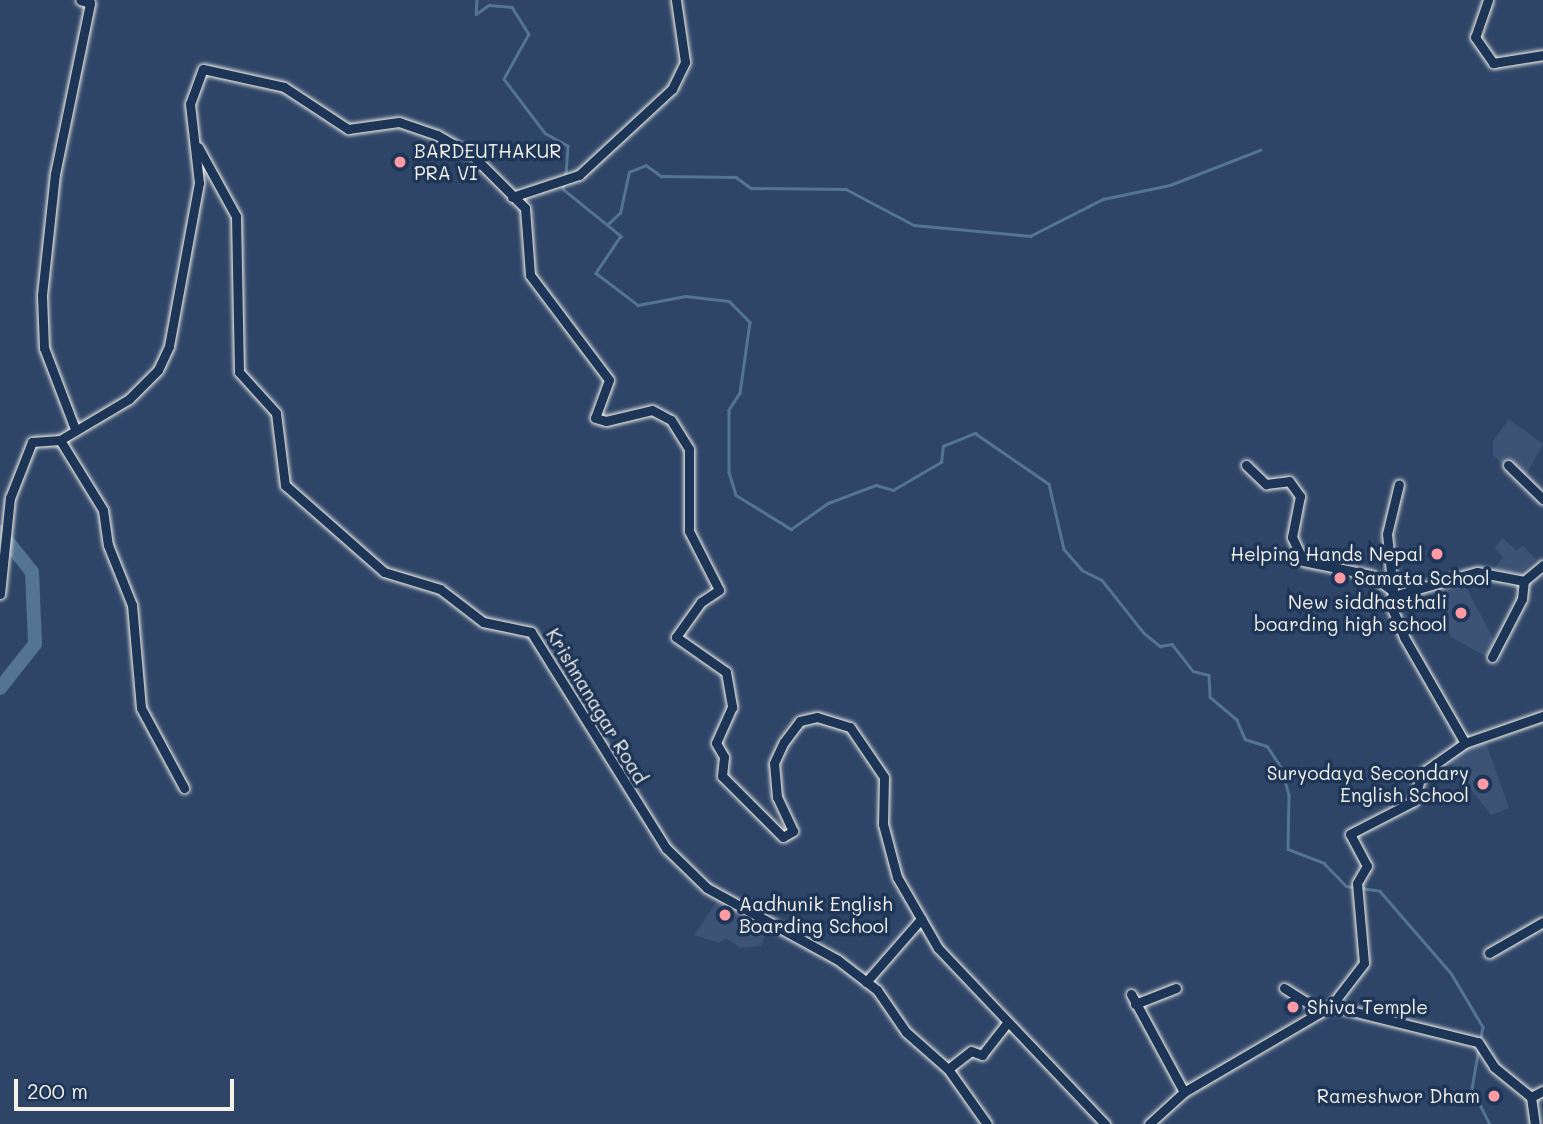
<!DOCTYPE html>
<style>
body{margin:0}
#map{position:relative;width:1543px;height:1124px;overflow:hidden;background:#2e4568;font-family:Mali,sans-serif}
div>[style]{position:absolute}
.built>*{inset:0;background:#3d5376}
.stream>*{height:2.5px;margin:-1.25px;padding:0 1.25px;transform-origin:1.25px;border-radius:1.25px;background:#537492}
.river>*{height:14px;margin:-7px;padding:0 7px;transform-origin:7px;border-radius:7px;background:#537492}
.roads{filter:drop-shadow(0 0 2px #f4f1e8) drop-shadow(0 0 2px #f4f1e8)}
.minor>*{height:9px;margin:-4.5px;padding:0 4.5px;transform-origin:4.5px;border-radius:4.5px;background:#1d3557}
.dots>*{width:19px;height:19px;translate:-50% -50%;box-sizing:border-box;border:4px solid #1d3557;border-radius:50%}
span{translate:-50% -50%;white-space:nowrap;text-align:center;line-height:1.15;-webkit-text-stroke:7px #1d3557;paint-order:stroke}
.poi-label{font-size:19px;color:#f4f1e8}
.left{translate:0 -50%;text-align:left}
.right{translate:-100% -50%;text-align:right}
.street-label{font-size:19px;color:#f4f1e8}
.scale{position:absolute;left:14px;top:1079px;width:220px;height:32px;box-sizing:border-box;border:4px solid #f4f1e8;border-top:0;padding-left:9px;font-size:21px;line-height:24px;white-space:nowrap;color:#f4f1e8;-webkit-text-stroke:5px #1d3557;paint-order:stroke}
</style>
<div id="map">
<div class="built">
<i style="clip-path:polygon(1509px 419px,1543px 444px,1522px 482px,1493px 455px,1493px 441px)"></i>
<i style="clip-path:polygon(1502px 538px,1516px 550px,1523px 546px,1536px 559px,1519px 574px,1494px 569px,1503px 557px,1495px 548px)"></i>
<i style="clip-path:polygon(1462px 580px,1494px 640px,1487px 657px,1451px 637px,1434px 589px)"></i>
<i style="clip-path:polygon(1484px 738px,1509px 808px,1491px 815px,1447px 759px)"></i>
<i style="clip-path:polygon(718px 900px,767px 929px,761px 946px,740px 948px,726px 938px,719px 943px,694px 935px)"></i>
</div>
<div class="stream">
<i style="left:477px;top:0;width:14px;rotate:94deg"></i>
<i style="left:476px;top:14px;width:16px;rotate:-35deg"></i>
<i style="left:489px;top:5px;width:23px;rotate:5deg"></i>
<i style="left:512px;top:7px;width:32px;rotate:58deg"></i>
<i style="left:529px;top:34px;width:51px;rotate:119.1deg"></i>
<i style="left:504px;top:79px;width:68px;rotate:52.8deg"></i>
<i style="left:545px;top:133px;width:26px;rotate:29deg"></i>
<i style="left:568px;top:146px;width:30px;rotate:94deg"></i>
<i style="left:565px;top:183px;width:6px;rotate:108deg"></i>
<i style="left:563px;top:189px;width:75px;rotate:39deg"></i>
<i style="left:621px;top:236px;width:45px;rotate:124deg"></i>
<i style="left:596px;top:273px;width:53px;rotate:37.3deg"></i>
<i style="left:638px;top:305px;width:48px;rotate:-10.8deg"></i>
<i style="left:685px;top:296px;width:44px;rotate:6.5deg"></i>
<i style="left:729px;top:301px;width:30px;rotate:45deg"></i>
<i style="left:750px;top:322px;width:72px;rotate:98deg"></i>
<i style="left:740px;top:393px;width:20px;rotate:123deg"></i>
<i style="left:729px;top:410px;width:62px;rotate:90deg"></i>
<i style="left:729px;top:472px;width:24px;rotate:73deg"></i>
<i style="left:736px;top:495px;width:65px;rotate:31.7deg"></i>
<i style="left:791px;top:529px;width:45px;rotate:-35.1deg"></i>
<i style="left:828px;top:503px;width:51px;rotate:-20.6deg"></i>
<i style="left:876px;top:485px;width:18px;rotate:16deg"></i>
<i style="left:893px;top:490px;width:56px;rotate:-30.3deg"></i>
<i style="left:941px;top:462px;width:16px;rotate:-83deg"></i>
<i style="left:943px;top:446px;width:35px;rotate:-22deg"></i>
<i style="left:975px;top:433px;width:90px;rotate:34.6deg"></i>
<i style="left:1049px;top:484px;width:67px;rotate:77deg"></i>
<i style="left:1064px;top:549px;width:28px;rotate:49deg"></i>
<i style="left:1082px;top:570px;width:22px;rotate:27deg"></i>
<i style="left:1102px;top:580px;width:68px;rotate:51.6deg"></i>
<i style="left:1144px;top:633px;width:21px;rotate:39deg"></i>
<i style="left:1160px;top:646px;width:12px;rotate:-9deg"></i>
<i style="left:1172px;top:644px;width:34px;rotate:52deg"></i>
<i style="left:1193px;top:671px;width:16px;rotate:14deg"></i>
<i style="left:1209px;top:675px;width:22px;rotate:87deg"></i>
<i style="left:1210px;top:697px;width:35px;rotate:40deg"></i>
<i style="left:1237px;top:720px;width:21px;rotate:67deg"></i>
<i style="left:1245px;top:739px;width:23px;rotate:18deg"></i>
<i style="left:1267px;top:746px;width:25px;rotate:56deg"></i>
<i style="left:1281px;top:767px;width:29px;rotate:74deg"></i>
<i style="left:1289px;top:795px;width:54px;rotate:91.1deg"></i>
<i style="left:1288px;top:849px;width:39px;rotate:21deg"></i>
<i style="left:1324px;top:863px;width:32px;rotate:46deg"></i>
<i style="left:1346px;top:886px;width:34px;rotate:8deg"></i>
<i style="left:1380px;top:891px;width:108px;rotate:49.1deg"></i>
<i style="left:1451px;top:973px;width:63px;rotate:59.3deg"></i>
<i style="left:1483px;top:1027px;width:15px;rotate:101deg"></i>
<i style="left:608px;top:224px;width:16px;rotate:-43deg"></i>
<i style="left:620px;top:213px;width:42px;rotate:-77.6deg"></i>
<i style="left:629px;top:172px;width:18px;rotate:-22deg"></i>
<i style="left:646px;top:165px;width:19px;rotate:36deg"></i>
<i style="left:661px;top:176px;width:75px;rotate:0.8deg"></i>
<i style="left:736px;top:177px;width:19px;rotate:36deg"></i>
<i style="left:751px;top:188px;width:95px;rotate:0.6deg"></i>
<i style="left:846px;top:189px;width:77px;rotate:27.9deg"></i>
<i style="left:914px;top:225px;width:117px;rotate:5.4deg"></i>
<i style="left:1030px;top:236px;width:82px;rotate:-26.9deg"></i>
<i style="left:1103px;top:199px;width:68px;rotate:-11.8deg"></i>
<i style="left:1170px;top:185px;width:97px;rotate:-21.3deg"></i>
<i style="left:1479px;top:1048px;width:42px;rotate:99.7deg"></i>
<i style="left:1472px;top:1089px;width:39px;rotate:63deg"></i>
</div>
<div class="river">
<i style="left:0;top:532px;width:51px;rotate:51.3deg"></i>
<i style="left:32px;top:572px;width:72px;rotate:87.6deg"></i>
<i style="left:35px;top:644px;width:56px;rotate:128.5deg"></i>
</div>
<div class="roads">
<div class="minor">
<i style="left:1488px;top:0;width:39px;rotate:109deg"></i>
<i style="left:1475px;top:37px;width:32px;rotate:55deg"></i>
<i style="left:1493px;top:63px;width:51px;rotate:-9.1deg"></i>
<i style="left:198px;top:147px;width:79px;rotate:61.2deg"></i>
<i style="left:236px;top:216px;width:156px;rotate:88.9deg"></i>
<i style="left:239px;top:372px;width:55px;rotate:47.9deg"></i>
<i style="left:276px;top:413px;width:73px;rotate:82.9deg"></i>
<i style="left:285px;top:485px;width:132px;rotate:41.3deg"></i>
<i style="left:384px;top:572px;width:59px;rotate:16.9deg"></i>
<i style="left:440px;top:589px;width:54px;rotate:37.5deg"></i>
<i style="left:483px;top:622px;width:49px;rotate:11.8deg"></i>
<i style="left:531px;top:632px;width:255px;rotate:58deg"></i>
<i style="left:666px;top:848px;width:57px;rotate:44.3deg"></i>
<i style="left:707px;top:888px;width:149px;rotate:28.8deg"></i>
<i style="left:838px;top:960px;width:49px;rotate:37.6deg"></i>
<i style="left:877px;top:990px;width:51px;rotate:55.4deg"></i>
<i style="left:906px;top:1032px;width:56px;rotate:41.4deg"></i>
<i style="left:948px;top:1069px;width:67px;rotate:54.7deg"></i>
<i style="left:512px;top:197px;width:71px;rotate:-18.2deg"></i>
<i style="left:579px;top:175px;width:127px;rotate:-42.8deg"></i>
<i style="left:672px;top:89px;width:30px;rotate:-64deg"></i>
<i style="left:685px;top:62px;width:63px;rotate:-98.3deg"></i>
<i style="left:75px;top:429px;width:87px;rotate:-110.9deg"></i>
<i style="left:44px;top:348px;width:53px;rotate:-92.2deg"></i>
<i style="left:42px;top:295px;width:122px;rotate:-83.9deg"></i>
<i style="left:55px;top:174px;width:175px;rotate:-78.4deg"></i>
<i style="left:90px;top:3px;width:10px;rotate:-163deg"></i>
<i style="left:60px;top:440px;width:82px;rotate:58.4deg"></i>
<i style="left:103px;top:510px;width:35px;rotate:82deg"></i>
<i style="left:108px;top:545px;width:65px;rotate:68.2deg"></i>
<i style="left:132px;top:605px;width:103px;rotate:85deg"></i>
<i style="left:141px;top:708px;width:91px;rotate:61.7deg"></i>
<i style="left:1246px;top:465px;width:28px;rotate:44deg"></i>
<i style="left:1266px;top:484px;width:23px;rotate:-7deg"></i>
<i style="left:1289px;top:481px;width:19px;rotate:54deg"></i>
<i style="left:1300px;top:496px;width:42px;rotate:101deg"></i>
<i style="left:1292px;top:537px;width:26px;rotate:65deg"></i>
<i style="left:1303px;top:561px;width:69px;rotate:11.6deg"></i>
<i style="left:1371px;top:575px;width:27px;rotate:36deg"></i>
<i style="left:1393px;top:591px;width:15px;rotate:98deg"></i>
<i style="left:1391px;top:606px;width:34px;rotate:67deg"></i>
<i style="left:1404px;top:637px;width:122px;rotate:60.1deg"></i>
<i style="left:1508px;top:465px;width:49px;rotate:44.2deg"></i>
<i style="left:1393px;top:591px;width:57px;rotate:-96deg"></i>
<i style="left:1387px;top:534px;width:51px;rotate:-76.5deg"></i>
<i style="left:0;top:594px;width:97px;rotate:-84.1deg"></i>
<i style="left:10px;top:498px;width:60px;rotate:-68.6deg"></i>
<i style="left:32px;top:442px;width:28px;rotate:-4deg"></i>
<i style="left:60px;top:440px;width:80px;rotate:-30.7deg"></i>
<i style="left:129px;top:399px;width:41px;rotate:-45deg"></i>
<i style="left:158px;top:370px;width:26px;rotate:-65deg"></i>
<i style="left:169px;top:346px;width:166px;rotate:-79.6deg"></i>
<i style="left:199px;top:183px;width:80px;rotate:-96.5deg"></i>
<i style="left:190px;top:104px;width:37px;rotate:-70deg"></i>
<i style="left:203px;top:69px;width:83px;rotate:12.5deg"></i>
<i style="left:284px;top:87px;width:77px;rotate:33.3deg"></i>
<i style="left:348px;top:129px;width:51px;rotate:-7.8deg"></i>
<i style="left:399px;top:122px;width:40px;rotate:18.9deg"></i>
<i style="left:437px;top:135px;width:40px;rotate:29.7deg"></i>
<i style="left:472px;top:155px;width:75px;rotate:45deg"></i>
<i style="left:525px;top:208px;width:67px;rotate:85.7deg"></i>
<i style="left:530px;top:275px;width:131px;rotate:53deg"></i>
<i style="left:609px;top:380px;width:40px;rotate:110.2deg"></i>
<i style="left:595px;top:418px;width:11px;rotate:15deg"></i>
<i style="left:606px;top:421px;width:47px;rotate:-13.4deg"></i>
<i style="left:652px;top:410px;width:21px;rotate:28deg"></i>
<i style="left:671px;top:420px;width:34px;rotate:58deg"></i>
<i style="left:689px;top:449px;width:82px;rotate:90deg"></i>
<i style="left:689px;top:531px;width:66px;rotate:63deg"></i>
<i style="left:719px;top:590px;width:22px;rotate:146deg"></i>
<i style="left:701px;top:602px;width:43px;rotate:125.5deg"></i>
<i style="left:676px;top:637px;width:61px;rotate:35deg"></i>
<i style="left:726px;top:672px;width:36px;rotate:80deg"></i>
<i style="left:732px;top:707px;width:39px;rotate:114deg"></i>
<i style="left:716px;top:743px;width:16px;rotate:60deg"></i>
<i style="left:724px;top:757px;width:19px;rotate:96deg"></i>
<i style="left:722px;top:776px;width:86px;rotate:45deg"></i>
<i style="left:783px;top:837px;width:12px;rotate:-31deg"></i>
<i style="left:793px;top:831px;width:38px;rotate:-115deg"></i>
<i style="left:777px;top:797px;width:34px;rotate:-95deg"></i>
<i style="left:774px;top:763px;width:23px;rotate:-65deg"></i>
<i style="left:784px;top:742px;width:26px;rotate:-53deg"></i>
<i style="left:800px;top:721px;width:17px;rotate:-13deg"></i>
<i style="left:817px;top:717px;width:34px;rotate:17deg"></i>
<i style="left:850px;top:727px;width:60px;rotate:55.8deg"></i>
<i style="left:884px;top:777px;width:47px;rotate:91.2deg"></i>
<i style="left:883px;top:824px;width:55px;rotate:75.2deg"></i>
<i style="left:897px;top:877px;width:82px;rotate:60deg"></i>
<i style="left:938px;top:948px;width:243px;rotate:46.5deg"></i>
<i style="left:1393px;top:596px;width:87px;rotate:-15.9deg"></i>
<i style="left:1477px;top:572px;width:48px;rotate:10.8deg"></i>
<i style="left:1524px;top:581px;width:25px;rotate:-40deg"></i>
<i style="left:1492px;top:657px;width:65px;rotate:-62.7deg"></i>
<i style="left:1522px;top:599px;width:18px;rotate:-84deg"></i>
<i style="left:1489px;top:953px;width:62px;rotate:-29.9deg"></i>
<i style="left:866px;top:982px;width:84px;rotate:-48.9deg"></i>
<i style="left:1284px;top:988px;width:41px;rotate:32.2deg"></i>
<i style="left:1131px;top:994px;width:111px;rotate:61.6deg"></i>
<i style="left:1135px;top:1004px;width:44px;rotate:-21.3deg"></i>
<i style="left:1331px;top:1006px;width:54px;rotate:-52.5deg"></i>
<i style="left:1364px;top:963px;width:80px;rotate:-95deg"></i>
<i style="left:1357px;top:883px;width:20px;rotate:-60deg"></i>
<i style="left:1367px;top:866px;width:36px;rotate:-118deg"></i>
<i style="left:1350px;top:834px;width:72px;rotate:-27.3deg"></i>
<i style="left:1414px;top:801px;width:28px;rotate:-75deg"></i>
<i style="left:1421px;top:774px;width:54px;rotate:-35.2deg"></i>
<i style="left:1465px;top:743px;width:83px;rotate:-19.1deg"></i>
<i style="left:948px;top:1069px;width:29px;rotate:-38deg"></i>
<i style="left:971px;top:1051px;width:12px;rotate:20deg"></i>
<i style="left:982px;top:1055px;width:41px;rotate:-52deg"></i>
<i style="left:1531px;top:1097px;width:27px;rotate:82deg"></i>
<i style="left:1149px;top:1124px;width:47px;rotate:-42.4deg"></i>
<i style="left:1184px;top:1092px;width:170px;rotate:-30.3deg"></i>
<i style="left:1331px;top:1006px;width:151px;rotate:13.8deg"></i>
<i style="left:1478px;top:1042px;width:30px;rotate:57deg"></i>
<i style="left:1494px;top:1067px;width:48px;rotate:39deg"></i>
<i style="left:1531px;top:1097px;width:13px;rotate:-27deg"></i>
</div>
</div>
<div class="dots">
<i style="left:400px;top:162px;background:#ff9aa2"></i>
<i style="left:1437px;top:554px;background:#ff9aa2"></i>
<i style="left:1340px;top:578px;background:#ff9aa2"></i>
<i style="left:1461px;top:613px;background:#ff9aa2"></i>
<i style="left:1483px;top:784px;background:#ff9aa2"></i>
<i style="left:725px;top:915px;background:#ff9aa2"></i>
<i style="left:1293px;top:1007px;background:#ff9aa2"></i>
<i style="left:1494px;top:1096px;background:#ff9aa2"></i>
</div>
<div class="poi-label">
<span class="left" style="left:414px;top:162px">BARDEUTHAKUR<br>PRA VI</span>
<span class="right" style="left:1423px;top:554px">Helping Hands Nepal</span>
<span class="left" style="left:1354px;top:578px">Samata School</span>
<span class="right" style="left:1447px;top:613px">New siddhasthali<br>boarding high school</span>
<span class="right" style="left:1469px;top:784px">Suryodaya Secondary<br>English School</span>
<span class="left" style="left:739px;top:915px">Aadhunik English<br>Boarding School</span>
<span class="left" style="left:1307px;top:1007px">Shiva Temple</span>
<span class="right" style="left:1480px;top:1096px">Rameshwor Dham</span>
</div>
<div class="street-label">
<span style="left:597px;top:706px;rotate:59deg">Krishnanagar Road</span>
</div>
<div class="scale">200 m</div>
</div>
